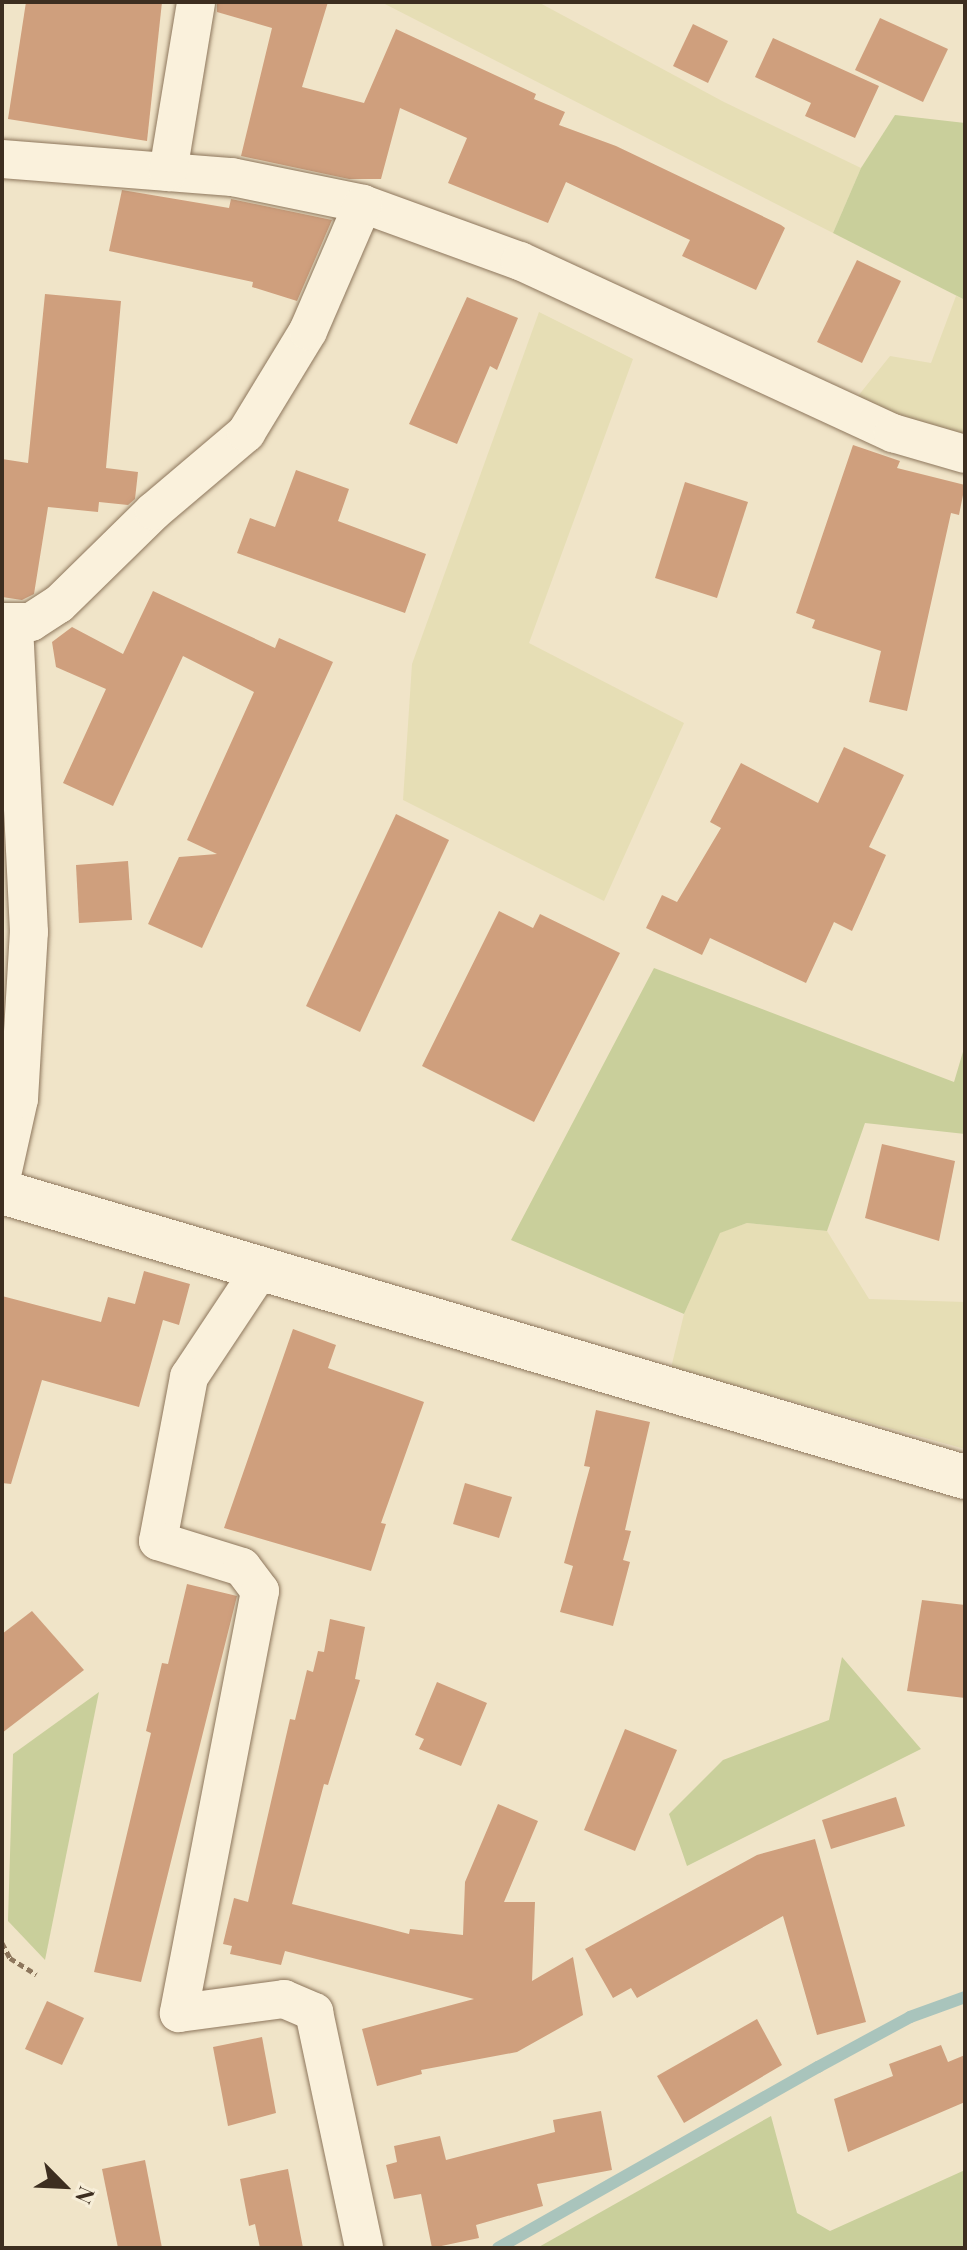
<!DOCTYPE html>
<style>
body{margin:0}
#map{position:relative;width:967px;height:2250px;overflow:hidden;background:#f0e4c8;font-family:"Playfair Display",serif}
div>[style]{position:absolute}
.farmland>*{inset:0;background:#e6deb5}
.green>*{inset:0;background:#c9cf9b}
.stream>*{height:12px;margin:-6px;padding:0 6px;transform-origin:6px;border-radius:6px;background:#a9c4bc}
.building>*{inset:0;background:#cf9f7d}
.path>*{height:5px;margin-top:-2.5px;transform-origin:0;background:repeating-linear-gradient(90deg,#8d765c 0 6px,transparent 0 10px)}
.roads{filter:drop-shadow(0 0 2px #8d765c) drop-shadow(0 0 2px #8d765c)}
.street>*{height:38px;margin:-19px;padding:0 19px;transform-origin:19px;border-radius:19px;background:#faf1dc}
.secondary>*{height:44px;margin:-22px;padding:0 22px;transform-origin:22px;border-radius:22px;background:#faf1dc}
span{translate:-50% -50%;white-space:nowrap;text-align:center;line-height:1.15;-webkit-text-stroke:7px #f7eed8;paint-order:stroke}
.frame{position:absolute;inset:0;border:4px solid #3d2e20;pointer-events:none}
.north{position:absolute;left:24px;top:2146px;width:80px;height:80px;-webkit-text-stroke:6px #f7eed8;paint-order:stroke;rotate:114deg;font-size:22px;font-weight:700;line-height:32px;text-align:center;color:#3d2e20}
.north::after{content:'';display:block;margin:auto;width:28px;height:36px;background:#3d2e20;clip-path:polygon(50% 0,100% 100%,50% 72%,0 100%)}
</style>
<div id="map">
<div class="farmland">
<i style="clip-path:polygon(381px 2px,538px 2px,724px 102px,861px 168px,833px 233px)"></i>
<i style="clip-path:polygon(956px 296px,965px 300px,965px 438px,854px 401px,890px 356px,931px 363px)"></i>
<i style="clip-path:polygon(539px 312px,633px 359px,529px 643px,684px 723px,604px 901px,403px 800px,412px 664px)"></i>
<i style="clip-path:polygon(747px 1223px,827px 1231px,869px 1299px,965px 1302px,965px 1449px,671px 1368px,684px 1314px,719px 1233px)"></i>
</div>
<div class="green">
<i style="clip-path:polygon(895px 115px,965px 123px,965px 300px,833px 233px,861px 168px)"></i>
<i style="clip-path:polygon(654px 968px,954px 1082px,965px 1045px,965px 1134px,865px 1123px,827px 1231px,747px 1223px,720px 1233px,684px 1314px,511px 1240px)"></i>
<i style="clip-path:polygon(842px 1657px,921px 1749px,687px 1866px,669px 1814px,723px 1760px,829px 1720px)"></i>
<i style="clip-path:polygon(99px 1692px,45px 1960px,8px 1921px,13px 1754px)"></i>
<i style="clip-path:polygon(771px 2116px,797px 2213px,830px 2231px,965px 2170px,965px 2248px,537px 2248px)"></i>
</div>
<div class="stream">
<i style="left:498px;top:2248px;width:368px;rotate:-29.5deg"></i>
<i style="left:818px;top:2067px;width:105px;rotate:-28.5deg"></i>
<i style="left:910px;top:2017px;width:59px;rotate:-20deg"></i>
</div>
<div class="building">
<i style="clip-path:polygon(26px 2px,162px 2px,147px 141px,8px 119px)"></i>
<i style="clip-path:polygon(217px 2px,328px 2px,302px 87px,364px 103px,396px 29px,536px 94px,534px 99px,565px 112px,559px 125px,616px 146px,781px 225px,785px 228px,756px 290px,682px 256px,690px 240px,566px 182px,548px 223px,448px 183px,467px 138px,400px 108px,381px 179px,349px 179px,241px 156px,272px 28px,217px 12px)"></i>
<i style="clip-path:polygon(880px 18px,948px 49px,923px 102px,855px 70px)"></i>
<i style="clip-path:polygon(693px 24px,728px 41px,708px 83px,673px 66px)"></i>
<i style="clip-path:polygon(773px 38px,879px 86px,855px 138px,805px 116px,811px 103px,755px 77px)"></i>
<i style="clip-path:polygon(122px 190px,229px 208px,231px 199px,332px 220px,297px 301px,252px 287px,253px 282px,109px 251px)"></i>
<i style="clip-path:polygon(857px 260px,901px 281px,862px 363px,817px 342px)"></i>
<i style="clip-path:polygon(45px 294px,121px 301px,106px 468px,138px 472px,135px 499px,128px 505px,99px 502px,98px 512px,48px 507px,34px 594px,22px 600px,2px 597px,2px 459px,28px 463px)"></i>
<i style="clip-path:polygon(467px 297px,518px 318px,497px 370px,490px 366px,457px 444px,409px 424px)"></i>
<i style="clip-path:polygon(853px 445px,900px 461px,897px 468px,965px 485px,959px 515px,951px 513px,907px 711px,869px 702px,881px 651px,812px 628px,815px 620px,796px 613px)"></i>
<i style="clip-path:polygon(296px 470px,349px 489px,338px 521px,426px 554px,405px 613px,237px 553px,250px 518px,275px 527px)"></i>
<i style="clip-path:polygon(685px 482px,748px 502px,717px 598px,655px 578px)"></i>
<i style="clip-path:polygon(153px 591px,275px 648px,279px 638px,333px 662px,202px 948px,148px 924px,179px 857px,217px 854px,187px 840px,254px 692px,183px 656px,113px 806px,63px 783px,106px 689px,56px 667px,52px 642px,72px 627px,123px 654px)"></i>
<i style="clip-path:polygon(844px 747px,904px 775px,869px 847px,886px 855px,852px 931px,834px 922px,806px 983px,710px 938px,702px 955px,646px 928px,662px 895px,677px 902px,721px 828px,710px 822px,741px 763px,818px 803px)"></i>
<i style="clip-path:polygon(396px 814px,449px 840px,360px 1032px,306px 1006px)"></i>
<i style="clip-path:polygon(128px 861px,132px 920px,79px 923px,76px 865px)"></i>
<i style="clip-path:polygon(499px 911px,533px 928px,540px 914px,620px 953px,534px 1122px,422px 1066px)"></i>
<i style="clip-path:polygon(882px 1144px,955px 1161px,939px 1241px,865px 1218px)"></i>
<i style="clip-path:polygon(144px 1271px,190px 1284px,179px 1325px,163px 1320px,139px 1407px,42px 1380px,11px 1484px,2px 1483px,2px 1296px,101px 1322px,108px 1297px,135px 1304px)"></i>
<i style="clip-path:polygon(293px 1329px,336px 1345px,328px 1368px,424px 1402px,381px 1523px,386px 1524px,371px 1571px,224px 1528px)"></i>
<i style="clip-path:polygon(596px 1410px,650px 1422px,625px 1530px,631px 1531px,623px 1560px,630px 1562px,613px 1626px,560px 1612px,573px 1566px,564px 1563px,590px 1467px,584px 1466px)"></i>
<i style="clip-path:polygon(465px 1483px,512px 1497px,499px 1538px,453px 1524px)"></i>
<i style="clip-path:polygon(187px 1584px,237px 1596px,141px 1982px,94px 1972px,151px 1733px,146px 1731px,162px 1663px,168px 1664px)"></i>
<i style="clip-path:polygon(922px 1600px,965px 1605px,965px 1698px,907px 1691px)"></i>
<i style="clip-path:polygon(32px 1611px,84px 1670px,2px 1733px,2px 1634px)"></i>
<i style="clip-path:polygon(330px 1619px,365px 1627px,355px 1679px,360px 1680px,328px 1785px,324px 1784px,292px 1904px,409px 1934px,410px 1929px,463px 1935px,465px 1882px,498px 1804px,538px 1821px,504px 1902px,535px 1902px,532px 1981px,573px 1957px,583px 2015px,517px 2052px,421px 2070px,422px 2074px,377px 2086px,362px 2029px,474px 1999px,285px 1951px,281px 1965px,230px 1954px,232px 1946px,223px 1944px,234px 1898px,248px 1902px,290px 1719px,295px 1720px,307px 1670px,313px 1672px,318px 1651px,324px 1652px)"></i>
<i style="clip-path:polygon(437px 1682px,487px 1703px,461px 1766px,419px 1749px,424px 1739px,415px 1735px)"></i>
<i style="clip-path:polygon(625px 1729px,677px 1750px,635px 1851px,584px 1830px)"></i>
<i style="clip-path:polygon(896px 1797px,905px 1826px,831px 1849px,822px 1820px)"></i>
<i style="clip-path:polygon(815px 1839px,866px 2022px,817px 2035px,783px 1916px,637px 1998px,631px 1988px,613px 1998px,585px 1949px,757px 1855px)"></i>
<i style="clip-path:polygon(47px 2001px,84px 2018px,62px 2065px,25px 2049px)"></i>
<i style="clip-path:polygon(757px 2019px,782px 2065px,684px 2123px,657px 2076px)"></i>
<i style="clip-path:polygon(262px 2037px,276px 2113px,228px 2126px,213px 2047px)"></i>
<i style="clip-path:polygon(941px 2045px,948px 2062px,965px 2055px,965px 2102px,848px 2152px,834px 2099px,893px 2076px,889px 2064px)"></i>
<i style="clip-path:polygon(601px 2111px,612px 2170px,537px 2184px,543px 2206px,476px 2225px,479px 2238px,432px 2248px,421px 2194px,394px 2199px,386px 2165px,397px 2162px,394px 2146px,440px 2136px,446px 2160px,555px 2132px,553px 2120px)"></i>
<i style="clip-path:polygon(145px 2160px,162px 2248px,118px 2248px,102px 2169px)"></i>
<i style="clip-path:polygon(288px 2169px,303px 2248px,260px 2248px,255px 2224px,249px 2226px,240px 2179px)"></i>
</div>
<div class="path">
<i style="left:2px;top:1943px;width:17px;rotate:62deg"></i>
<i style="left:10px;top:1958px;width:31px;rotate:32deg"></i>
</div>
<div class="roads">
<div class="street">
<i style="left:2px;top:159px;width:231px;rotate:4.5deg"></i>
<i style="left:232px;top:177px;width:134px;rotate:11.6deg"></i>
<i style="left:363px;top:204px;width:167px;rotate:20deg"></i>
<i style="left:520px;top:261px;width:411px;rotate:24.8deg"></i>
<i style="left:893px;top:433px;width:75px;rotate:16.3deg"></i>
<i style="left:168px;top:172px;width:172px;rotate:-80.6deg"></i>
<i style="left:2px;top:622px;width:29px"></i>
<i style="left:31px;top:622px;width:33px;rotate:-33deg"></i>
<i style="left:59px;top:604px;width:133px;rotate:-44.4deg"></i>
<i style="left:154px;top:511px;width:121px;rotate:-40.3deg"></i>
<i style="left:246px;top:433px;width:119px;rotate:-58.7deg"></i>
<i style="left:308px;top:331px;width:138px;rotate:-66.6deg"></i>
<i style="left:2px;top:1175px;width:78px;rotate:-77.4deg"></i>
<i style="left:19px;top:1099px;width:167px;rotate:-86.6deg"></i>
<i style="left:29px;top:932px;width:310px;rotate:-92.8deg"></i>
<i style="left:260px;top:1270px;width:128px;rotate:123.6deg"></i>
<i style="left:189px;top:1377px;width:167px;rotate:100.7deg"></i>
<i style="left:158px;top:1541px;width:88px;rotate:17.2deg"></i>
<i style="left:242px;top:1567px;width:30px;rotate:53deg"></i>
<i style="left:260px;top:1591px;width:430px;rotate:100.9deg"></i>
<i style="left:179px;top:2013px;width:106px;rotate:-7.6deg"></i>
<i style="left:284px;top:1999px;width:33px;rotate:23deg"></i>
<i style="left:314px;top:2012px;width:241px;rotate:78deg"></i>
</div>
<div class="secondary">
<i style="left:2px;top:1192px;width:1004px;rotate:16.49deg"></i>
</div>
</div>
<div class="frame"></div>
<div class="north">N</div>
</div>
